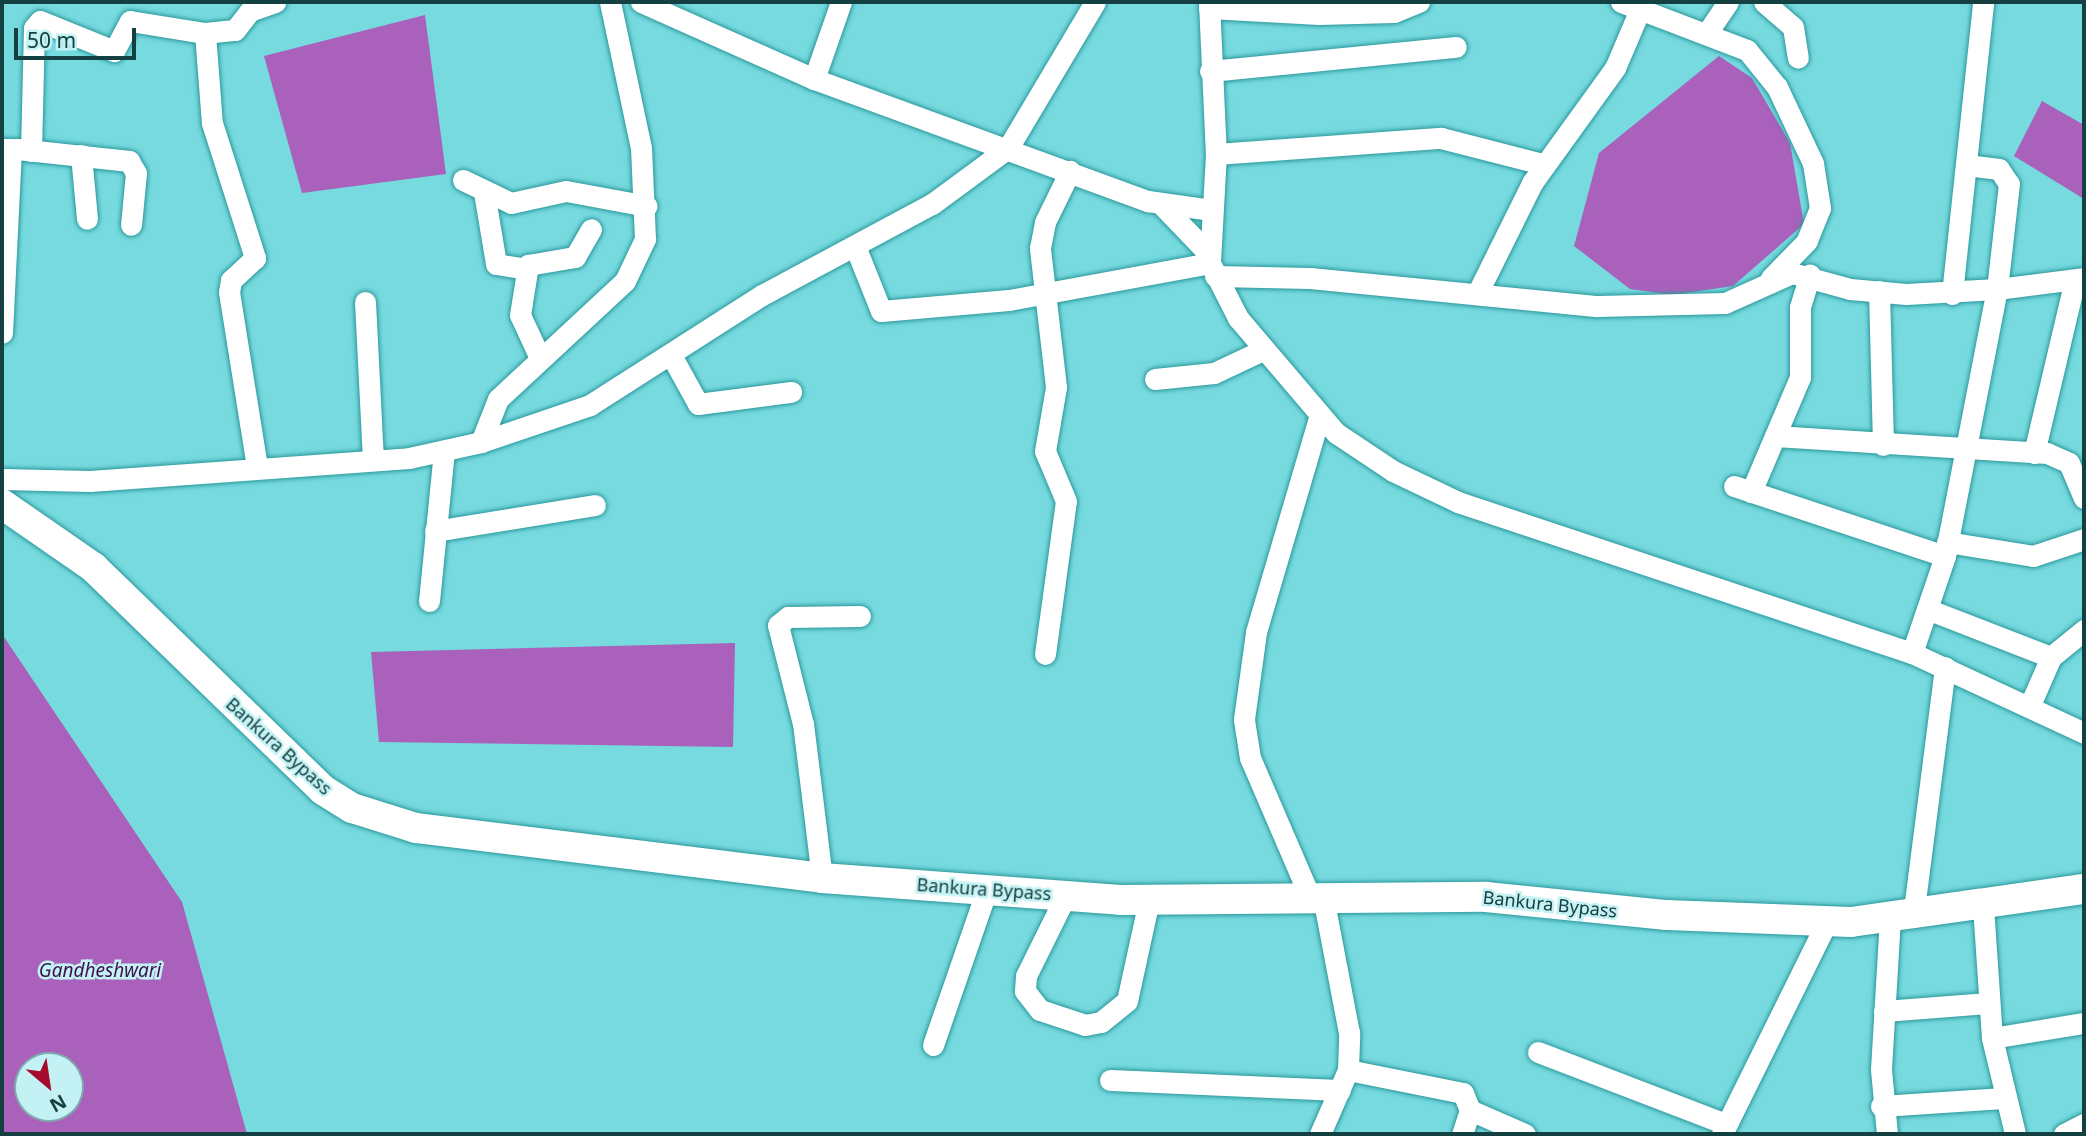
<!DOCTYPE html>
<style>
body{margin:0}
#map{position:relative;width:2086px;height:1136px;overflow:hidden;background:#76dadf;font-family:"Noto Sans",sans-serif}
div>[style]{position:absolute}
.water>*{inset:0;background:#a961bb}
.roads{filter:drop-shadow(0 0 2px #2b989c) drop-shadow(0 0 2px #2b989c)}
.minor>*{height:21px;margin:-10.5px;padding:0 10.5px;transform-origin:10.5px;border-radius:10.5px;background:#fff}
.highway>*{height:30px;margin:-15px;padding:0 15px;transform-origin:15px;border-radius:15px;background:#fff}
span{translate:-50% -50%;white-space:nowrap;text-align:center;line-height:1.15;-webkit-text-stroke:5px #c4f2f4;paint-order:stroke}
.street-label{font-size:18px;color:#154042}
.water-label{font-size:19px;color:#3f104a;font-style:italic}
.frame{position:absolute;inset:0;border:4px solid #154042;pointer-events:none}
.north{position:absolute;left:14px;top:1052px;width:70px;height:70px;box-sizing:border-box;background:#c4f2f4;border:2px solid #7eabad;border-radius:50%;rotate:151deg;font-size:19px;font-weight:700;line-height:28px;text-align:center;color:#154042}
.north::after{content:'';display:block;margin:auto;width:24px;height:32px;background:#a60b2d;clip-path:polygon(50% 0,100% 100%,50% 72%,0 100%)}
.scale{position:absolute;left:14px;top:28px;width:122px;height:32px;box-sizing:border-box;border:4px solid #154042;border-top:0;padding-left:9px;font-size:21px;line-height:24px;white-space:nowrap;color:#154042;-webkit-text-stroke:5px #c4f2f4;paint-order:stroke}
</style>
<div id="map">
<div class="water">
<i style="clip-path:polygon(425px 15px,446px 174px,302px 193px,264px 56px)"></i>
<i style="clip-path:polygon(1719px 56px,1752px 78px,1790px 143px,1804px 224px,1733px 286px,1672px 295px,1630px 289px,1574px 246px,1599px 153px)"></i>
<i style="clip-path:polygon(2042px 101px,2084px 125px,2084px 199px,2014px 156px)"></i>
<i style="clip-path:polygon(evenodd,2px 634px,182px 902px,247px 1134px,2px 1134px,2px 634px,70px 1066px,70px 1108px,28px 1108px,28px 1066px,70px 1066px)"></i>
<i style="clip-path:polygon(735px 643px,733px 747px,379px 742px,371px 652px)"></i>
</div>
<div class="roads">
<div class="minor">
<i style="left:641px;top:2px;width:189px;rotate:24deg"></i>
<i style="left:814px;top:79px;width:356px;rotate:20.1deg"></i>
<i style="left:1148px;top:201px;width:64px;rotate:8.1deg"></i>
<i style="left:1209px;top:2px;width:152px;rotate:87.4deg"></i>
<i style="left:1216px;top:154px;width:109px;rotate:93.2deg"></i>
<i style="left:1210px;top:263px;width:62px;rotate:63deg"></i>
<i style="left:1238px;top:318px;width:151px;rotate:49.6deg"></i>
<i style="left:1336px;top:433px;width:69px;rotate:33.7deg"></i>
<i style="left:1393px;top:471px;width:72px;rotate:25.5deg"></i>
<i style="left:1458px;top:502px;width:478px;rotate:18.4deg"></i>
<i style="left:1912px;top:653px;width:190px;rotate:24.9deg"></i>
<i style="left:1621px;top:2px;width:135px;rotate:20.9deg"></i>
<i style="left:1747px;top:50px;width:48px;rotate:51deg"></i>
<i style="left:1777px;top:87px;width:84px;rotate:64.7deg"></i>
<i style="left:1813px;top:163px;width:46px;rotate:81.2deg"></i>
<i style="left:1820px;top:208px;width:35px;rotate:112deg"></i>
<i style="left:1807px;top:241px;width:52px;rotate:134.2deg"></i>
<i style="left:1764px;top:2px;width:38px;rotate:41deg"></i>
<i style="left:1793px;top:27px;width:31px;rotate:81deg"></i>
<i style="left:1209px;top:8px;width:110px;rotate:3.1deg"></i>
<i style="left:1319px;top:14px;width:75px;rotate:-1.5deg"></i>
<i style="left:1394px;top:12px;width:27px;rotate:-22deg"></i>
<i style="left:205px;top:33px;width:90px;rotate:85.6deg"></i>
<i style="left:212px;top:123px;width:142px;rotate:72.3deg"></i>
<i style="left:255px;top:258px;width:33px;rotate:137deg"></i>
<i style="left:231px;top:280px;width:12px;rotate:99deg"></i>
<i style="left:229px;top:292px;width:177px;rotate:80.9deg"></i>
<i style="left:1707px;top:33px;width:37px;rotate:-56deg"></i>
<i style="left:1210px;top:71px;width:247px;rotate:-5.6deg"></i>
<i style="left:814px;top:79px;width:82px;rotate:-70.7deg"></i>
<i style="left:2px;top:149px;width:9px"></i>
<i style="left:11px;top:149px;width:184px;rotate:92.8deg"></i>
<i style="left:17px;top:149px;width:113px;rotate:6.1deg"></i>
<i style="left:129px;top:161px;width:14px;rotate:60deg"></i>
<i style="left:136px;top:173px;width:52px;rotate:95.5deg"></i>
<i style="left:31px;top:151px;width:123px;rotate:-88.6deg"></i>
<i style="left:34px;top:28px;width:9px;rotate:-49deg"></i>
<i style="left:40px;top:21px;width:80px;rotate:22.1deg"></i>
<i style="left:114px;top:51px;width:34px;rotate:-62deg"></i>
<i style="left:130px;top:21px;width:76px;rotate:9.1deg"></i>
<i style="left:205px;top:33px;width:30px;rotate:-6deg"></i>
<i style="left:235px;top:30px;width:24px;rotate:-52deg"></i>
<i style="left:250px;top:11px;width:27px;rotate:-20deg"></i>
<i style="left:1216px;top:154px;width:226px;rotate:-4.1deg"></i>
<i style="left:1441px;top:138px;width:104px;rotate:14.4deg"></i>
<i style="left:81px;top:155px;width:64px;rotate:84.6deg"></i>
<i style="left:463px;top:180px;width:53px;rotate:25.6deg"></i>
<i style="left:511px;top:203px;width:56px;rotate:-12.3deg"></i>
<i style="left:566px;top:191px;width:82px;rotate:10.5deg"></i>
<i style="left:484px;top:192px;width:73px;rotate:80.5deg"></i>
<i style="left:496px;top:264px;width:31px;rotate:9deg"></i>
<i style="left:1160px;top:203px;width:72px;rotate:46.1deg"></i>
<i style="left:855px;top:246px;width:70px;rotate:68.2deg"></i>
<i style="left:881px;top:311px;width:128px;rotate:-4.9deg"></i>
<i style="left:1009px;top:300px;width:204px;rotate:-10.4deg"></i>
<i style="left:1215px;top:276px;width:95px;rotate:1.2deg"></i>
<i style="left:1310px;top:278px;width:289px;rotate:5.6deg"></i>
<i style="left:1598px;top:306px;width:127px;rotate:-1.4deg"></i>
<i style="left:1725px;top:303px;width:73px;rotate:-24.1deg"></i>
<i style="left:1792px;top:273px;width:60px;rotate:15.4deg"></i>
<i style="left:1850px;top:289px;width:56px;rotate:5.1deg"></i>
<i style="left:1906px;top:294px;width:91px;rotate:-3.1deg"></i>
<i style="left:1997px;top:289px;width:106px;rotate:-83.5deg"></i>
<i style="left:2009px;top:184px;width:18px;rotate:-124deg"></i>
<i style="left:1999px;top:169px;width:33px;rotate:-173deg"></i>
<i style="left:1879px;top:291px;width:154px;rotate:88.5deg"></i>
<i style="left:1477px;top:294px;width:124px;rotate:-63.6deg"></i>
<i style="left:1532px;top:183px;width:142px;rotate:-54.2deg"></i>
<i style="left:1615px;top:68px;width:66px;rotate:-66.9deg"></i>
<i style="left:1952px;top:294px;width:294px;rotate:-83.9deg"></i>
<i style="left:365px;top:302px;width:158px;rotate:87.1deg"></i>
<i style="left:671px;top:355px;width:56px;rotate:61.1deg"></i>
<i style="left:698px;top:404px;width:94px;rotate:-7.4deg"></i>
<i style="left:540px;top:358px;width:47px;rotate:-114.9deg"></i>
<i style="left:520px;top:315px;width:51px;rotate:-80.9deg"></i>
<i style="left:528px;top:265px;width:48px;rotate:-9.7deg"></i>
<i style="left:575px;top:257px;width:32px;rotate:-60deg"></i>
<i style="left:1155px;top:379px;width:59px;rotate:-5.8deg"></i>
<i style="left:1214px;top:373px;width:54px;rotate:-25.1deg"></i>
<i style="left:1775px;top:436px;width:273px;rotate:3.6deg"></i>
<i style="left:2047px;top:453px;width:24px;rotate:24deg"></i>
<i style="left:2069px;top:463px;width:38px;rotate:67deg"></i>
<i style="left:481px;top:442px;width:46px;rotate:-68.4deg"></i>
<i style="left:498px;top:399px;width:173px;rotate:-42.9deg"></i>
<i style="left:625px;top:281px;width:47px;rotate:-64.5deg"></i>
<i style="left:645px;top:239px;width:91px;rotate:-92.5deg"></i>
<i style="left:641px;top:148px;width:149px;rotate:-102deg"></i>
<i style="left:2034px;top:453px;width:178px;rotate:-76.7deg"></i>
<i style="left:2px;top:479px;width:88px;rotate:1.3deg"></i>
<i style="left:90px;top:481px;width:320px;rotate:-4.1deg"></i>
<i style="left:409px;top:458px;width:74px;rotate:-12.5deg"></i>
<i style="left:481px;top:442px;width:115px;rotate:-18.7deg"></i>
<i style="left:590px;top:405px;width:204px;rotate:-32.6deg"></i>
<i style="left:762px;top:295px;width:193px;rotate:-28.2deg"></i>
<i style="left:932px;top:204px;width:94px;rotate:-36.4deg"></i>
<i style="left:1008px;top:148px;width:170px;rotate:-59.2deg"></i>
<i style="left:1734px;top:486px;width:222px;rotate:18.4deg"></i>
<i style="left:1751px;top:492px;width:125px;rotate:-66.9deg"></i>
<i style="left:1800px;top:377px;width:70px;rotate:-90deg"></i>
<i style="left:1800px;top:307px;width:34px;rotate:-73deg"></i>
<i style="left:435px;top:531px;width:162px;rotate:-9.2deg"></i>
<i style="left:1947px;top:542px;width:87px;rotate:9.2deg"></i>
<i style="left:2033px;top:556px;width:54px;rotate:-18.4deg"></i>
<i style="left:429px;top:601px;width:150px;rotate:-84.3deg"></i>
<i style="left:1927px;top:609px;width:133px;rotate:21.2deg"></i>
<i style="left:1912px;top:653px;width:102px;rotate:-71.2deg"></i>
<i style="left:1945px;top:556px;width:272px;rotate:-79deg"></i>
<i style="left:1997px;top:289px;width:88px;rotate:-7.2deg"></i>
<i style="left:1045px;top:654px;width:154px;rotate:-82.2deg"></i>
<i style="left:1066px;top:501px;width:54px;rotate:-112.8deg"></i>
<i style="left:1045px;top:451px;width:65px;rotate:-80.2deg"></i>
<i style="left:1056px;top:387px;width:140px;rotate:-96.6deg"></i>
<i style="left:1040px;top:248px;width:26px;rotate:-79deg"></i>
<i style="left:1045px;top:222px;width:57px;rotate:-63.9deg"></i>
<i style="left:2030px;top:705px;width:52px;rotate:-66.4deg"></i>
<i style="left:2051px;top:657px;width:43px;rotate:-39.3deg"></i>
<i style="left:822px;top:878px;width:155px;rotate:-97deg"></i>
<i style="left:803px;top:724px;width:102px;rotate:-104.2deg"></i>
<i style="left:778px;top:625px;width:13px;rotate:-39deg"></i>
<i style="left:788px;top:617px;width:72px;rotate:-0.8deg"></i>
<i style="left:1066px;top:895px;width:90px;rotate:116.3deg"></i>
<i style="left:1026px;top:976px;width:15px;rotate:94deg"></i>
<i style="left:1025px;top:991px;width:24px;rotate:52deg"></i>
<i style="left:1040px;top:1010px;width:47px;rotate:18.4deg"></i>
<i style="left:1085px;top:1025px;width:16px;rotate:-11deg"></i>
<i style="left:1101px;top:1022px;width:33px;rotate:-39deg"></i>
<i style="left:1127px;top:1001px;width:103px;rotate:-77.7deg"></i>
<i style="left:1310px;top:897px;width:151px;rotate:-113.3deg"></i>
<i style="left:1250px;top:758px;width:39px;rotate:-99deg"></i>
<i style="left:1244px;top:719px;width:88px;rotate:-82.1deg"></i>
<i style="left:1256px;top:632px;width:223px;rotate:-73.6deg"></i>
<i style="left:1983px;top:906px;width:132px;rotate:86.1deg"></i>
<i style="left:1992px;top:1038px;width:99px;rotate:76.5deg"></i>
<i style="left:1913px;top:917px;width:252px;rotate:-82.7deg"></i>
<i style="left:1884px;top:1011px;width:104px;rotate:-4.4deg"></i>
<i style="left:1992px;top:1038px;width:93px;rotate:-9.3deg"></i>
<i style="left:933px;top:1045px;width:165px;rotate:-70.9deg"></i>
<i style="left:1538px;top:1052px;width:201px;rotate:21deg"></i>
<i style="left:1348px;top:1070px;width:117px;rotate:11.3deg"></i>
<i style="left:1463px;top:1093px;width:18px;rotate:68deg"></i>
<i style="left:1470px;top:1110px;width:25px;rotate:108deg"></i>
<i style="left:1110px;top:1080px;width:230px;rotate:2.5deg"></i>
<i style="left:1881px;top:1106px;width:123px;rotate:-3.7deg"></i>
<i style="left:1470px;top:1110px;width:60px;rotate:23.6deg"></i>
<i style="left:1320px;top:1134px;width:70px;rotate:-66.4deg"></i>
<i style="left:1348px;top:1070px;width:37px;rotate:-88deg"></i>
<i style="left:1349px;top:1033px;width:138px;rotate:-100.8deg"></i>
<i style="left:1722px;top:1134px;width:237px;rotate:-63.7deg"></i>
<i style="left:1887px;top:1134px;width:65px;rotate:-95.3deg"></i>
<i style="left:1881px;top:1069px;width:150px;rotate:-86.6deg"></i>
<i style="left:2064px;top:1134px;width:22px;rotate:-27deg"></i>
</div>
<div class="highway">
<i style="left:2px;top:504px;width:111px;rotate:34.7deg"></i>
<i style="left:93px;top:567px;width:320px;rotate:44.1deg"></i>
<i style="left:323px;top:790px;width:34px;rotate:32deg"></i>
<i style="left:352px;top:808px;width:67px;rotate:17.4deg"></i>
<i style="left:416px;top:828px;width:409px;rotate:7deg"></i>
<i style="left:822px;top:878px;width:299px;rotate:4.2deg"></i>
<i style="left:1120px;top:900px;width:366px;rotate:-0.5deg"></i>
<i style="left:1486px;top:897px;width:182px;rotate:5.7deg"></i>
<i style="left:1667px;top:915px;width:184px;rotate:2.2deg"></i>
<i style="left:1851px;top:922px;width:235px;rotate:-8.1deg"></i>
</div>
</div>
<div class="street-label">
<span style="left:279px;top:746px;rotate:42deg">Bankura Bypass</span>
<span style="left:984px;top:889px;rotate:4deg">Bankura Bypass</span>
<span style="left:1550px;top:904px;rotate:6deg">Bankura Bypass</span>
</div>
<div class="water-label">
<span style="left:100px;top:971px">Gandheshwari</span>
</div>
<div class="frame"></div>
<div class="north">N</div>
<div class="scale">50 m</div>
</div>
